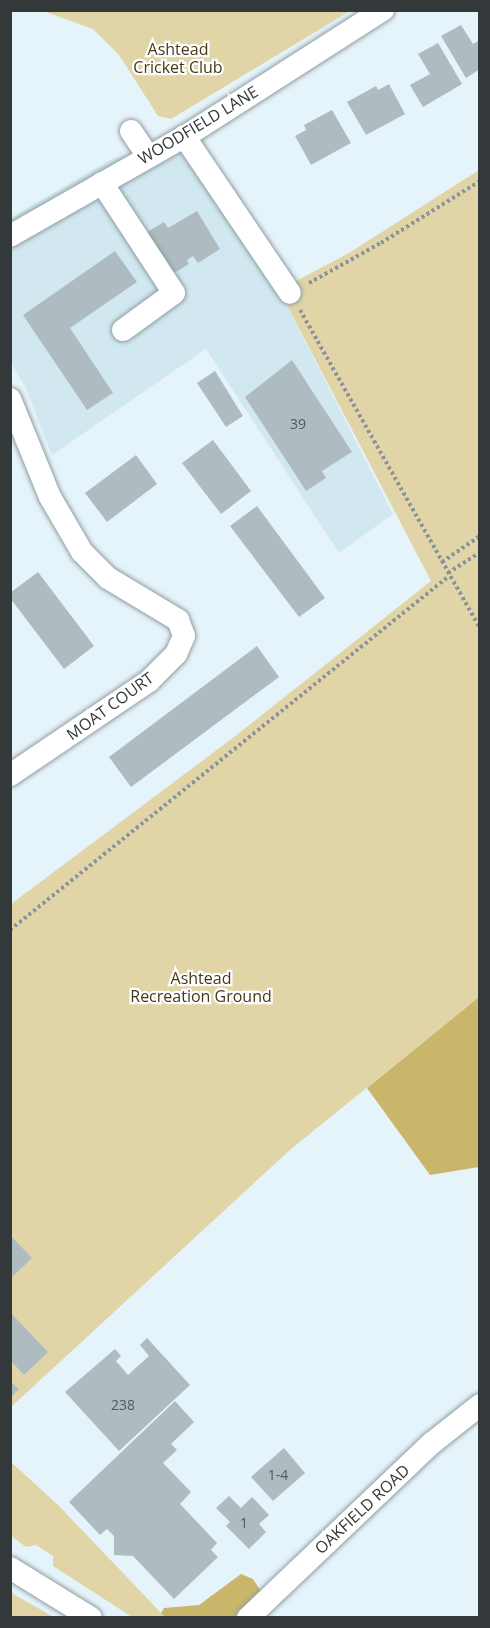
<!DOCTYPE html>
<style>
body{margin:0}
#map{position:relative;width:490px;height:1628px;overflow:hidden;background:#e5f4fa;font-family:"Open Sans",sans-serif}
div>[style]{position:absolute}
.built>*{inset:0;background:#d1e8f1}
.green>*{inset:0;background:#e1d5a8}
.forest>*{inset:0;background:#cab66b}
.building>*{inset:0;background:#aebcc1}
.path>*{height:4px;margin-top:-2px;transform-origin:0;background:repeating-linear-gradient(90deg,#8a9499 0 3px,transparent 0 6px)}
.roads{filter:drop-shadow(0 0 2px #909ea3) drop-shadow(0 0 2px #909ea3)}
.minor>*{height:22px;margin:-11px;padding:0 11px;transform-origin:11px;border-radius:11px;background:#fff}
span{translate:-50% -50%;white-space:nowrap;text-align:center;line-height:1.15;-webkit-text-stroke:4.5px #fff;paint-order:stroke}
.number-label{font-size:14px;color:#52595c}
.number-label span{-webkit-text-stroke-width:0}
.park-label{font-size:16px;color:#433a19}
.street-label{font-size:16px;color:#33383b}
.frame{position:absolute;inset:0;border:12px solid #33383b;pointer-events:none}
</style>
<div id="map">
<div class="built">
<i style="clip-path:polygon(169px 134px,279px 290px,393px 514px,339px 553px,206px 349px,52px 455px,25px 386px,11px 363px,11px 218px,114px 158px,132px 155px)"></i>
</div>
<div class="green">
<i style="clip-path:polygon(43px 11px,350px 10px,350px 11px,171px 119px,158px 116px,119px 55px,93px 29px)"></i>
<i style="clip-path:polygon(479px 170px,479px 997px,291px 1149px,11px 1407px,11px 904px,234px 737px,431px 581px,279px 290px,349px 253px)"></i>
<i style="clip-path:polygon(10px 1461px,59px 1506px,165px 1617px,132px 1617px,53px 1566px,53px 1556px,36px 1545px,26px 1547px,11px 1536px)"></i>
<i style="clip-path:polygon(10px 1592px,52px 1616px,55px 1617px,11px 1617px)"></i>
</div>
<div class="forest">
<i style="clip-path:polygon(479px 997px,479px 1167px,430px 1175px,367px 1088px)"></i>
<i style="clip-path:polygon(241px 1574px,253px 1579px,262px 1593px,234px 1617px,165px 1617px,161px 1613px,164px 1608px,199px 1605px)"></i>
</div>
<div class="building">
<i style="clip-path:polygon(461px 25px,473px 44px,480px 40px,480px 69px,466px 78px,441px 36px)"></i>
<i style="clip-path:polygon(438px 43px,462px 84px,423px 107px,410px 85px,430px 74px,418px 54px)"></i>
<i style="clip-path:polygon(389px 84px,405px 114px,366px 135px,347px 102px,376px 86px,378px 90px)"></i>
<i style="clip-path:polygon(332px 110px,351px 143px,311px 165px,295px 136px,306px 130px,304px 125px)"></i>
<i style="clip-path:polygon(197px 211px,220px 249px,198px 263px,193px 256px,187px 260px,189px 264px,169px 276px,144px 234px,164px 222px,168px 228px)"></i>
<i style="clip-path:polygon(115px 251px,137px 282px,70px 328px,113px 393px,87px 410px,23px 315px)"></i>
<i style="clip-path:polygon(292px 360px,352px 452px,322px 471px,326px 478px,306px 491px,245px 397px)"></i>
<i style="clip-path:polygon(215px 371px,243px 416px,226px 427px,197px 383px)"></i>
<i style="clip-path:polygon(213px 440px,251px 491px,221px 514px,182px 463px)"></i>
<i style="clip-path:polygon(136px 455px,157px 484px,107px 522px,85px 493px)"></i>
<i style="clip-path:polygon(257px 506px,325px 598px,299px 617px,230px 526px)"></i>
<i style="clip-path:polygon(38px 572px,94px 646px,64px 669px,10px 598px,10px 593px)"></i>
<i style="clip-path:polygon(257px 646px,279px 677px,131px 787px,109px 757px)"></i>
<i style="clip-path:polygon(10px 1235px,32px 1258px,10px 1279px)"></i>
<i style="clip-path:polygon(10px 1312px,48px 1352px,24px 1375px,10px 1360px)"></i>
<i style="clip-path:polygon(147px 1338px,190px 1385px,119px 1451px,65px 1392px,115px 1349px,121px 1356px,116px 1361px,128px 1375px,149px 1356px,140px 1345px)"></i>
<i style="clip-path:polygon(10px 1381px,19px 1389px,10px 1398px)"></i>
<i style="clip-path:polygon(175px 1401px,194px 1422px,171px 1444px,177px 1450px,163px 1463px,191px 1492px,180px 1504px,217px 1543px,211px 1550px,218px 1557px,174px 1599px,133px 1556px,114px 1555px,114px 1536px,107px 1529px,100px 1535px,69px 1502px)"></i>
<i style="clip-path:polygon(284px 1448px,305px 1473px,273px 1501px,251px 1477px)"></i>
<i style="clip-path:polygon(229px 1496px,241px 1508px,252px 1497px,269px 1515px,259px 1524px,266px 1532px,249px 1549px,226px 1526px,230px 1522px,216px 1508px)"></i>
</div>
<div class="path">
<i style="left:309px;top:283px;width:82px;rotate:-29.1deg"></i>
<i style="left:381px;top:243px;width:117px;rotate:-32.1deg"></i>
<i style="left:300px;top:310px;width:365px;rotate:60.5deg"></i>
<i style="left:442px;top:562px;width:46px;rotate:-34.4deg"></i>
<i style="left:448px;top:573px;width:38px;rotate:-33deg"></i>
<i style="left:10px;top:930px;width:564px;rotate:-38.88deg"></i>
</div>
<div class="roads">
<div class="minor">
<i style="left:131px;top:131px;width:30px;rotate:56deg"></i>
<i style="left:184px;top:136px;width:189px;rotate:56deg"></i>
<i style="left:102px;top:183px;width:131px;rotate:56.8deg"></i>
<i style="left:174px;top:293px;width:63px;rotate:144deg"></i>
<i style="left:10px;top:236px;width:210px;rotate:-29.7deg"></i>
<i style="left:192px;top:132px;width:227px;rotate:-32.6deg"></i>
<i style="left:10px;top:399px;width:106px;rotate:67.8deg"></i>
<i style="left:50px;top:497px;width:64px;rotate:59.8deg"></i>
<i style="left:82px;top:552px;width:37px;rotate:45deg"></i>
<i style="left:108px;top:578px;width:82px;rotate:31deg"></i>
<i style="left:178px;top:620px;width:17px;rotate:69deg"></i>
<i style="left:184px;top:636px;width:20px;rotate:114deg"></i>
<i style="left:176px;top:654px;width:38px;rotate:135deg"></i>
<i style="left:149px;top:681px;width:168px;rotate:145.9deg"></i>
<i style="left:10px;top:1568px;width:95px;rotate:31.7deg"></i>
<i style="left:248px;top:1618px;width:254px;rotate:-43.6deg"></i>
<i style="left:432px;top:1443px;width:61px;rotate:-38.4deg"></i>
</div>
</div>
<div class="number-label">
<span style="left:298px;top:424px">39</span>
<span style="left:123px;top:1405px">238</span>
<span style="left:278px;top:1475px">1-4</span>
<span style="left:244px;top:1523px">1</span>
</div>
<div class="park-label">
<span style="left:178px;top:58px">Ashtead<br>Cricket Club</span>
<span style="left:201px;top:987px">Ashtead<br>Recreation Ground</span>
</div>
<div class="street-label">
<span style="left:198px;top:125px;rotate:-31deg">WOODFIELD LANE</span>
<span style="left:110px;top:706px;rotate:-36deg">MOAT COURT</span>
<span style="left:362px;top:1509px;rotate:-43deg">OAKFIELD ROAD</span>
</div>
<div class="frame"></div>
</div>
